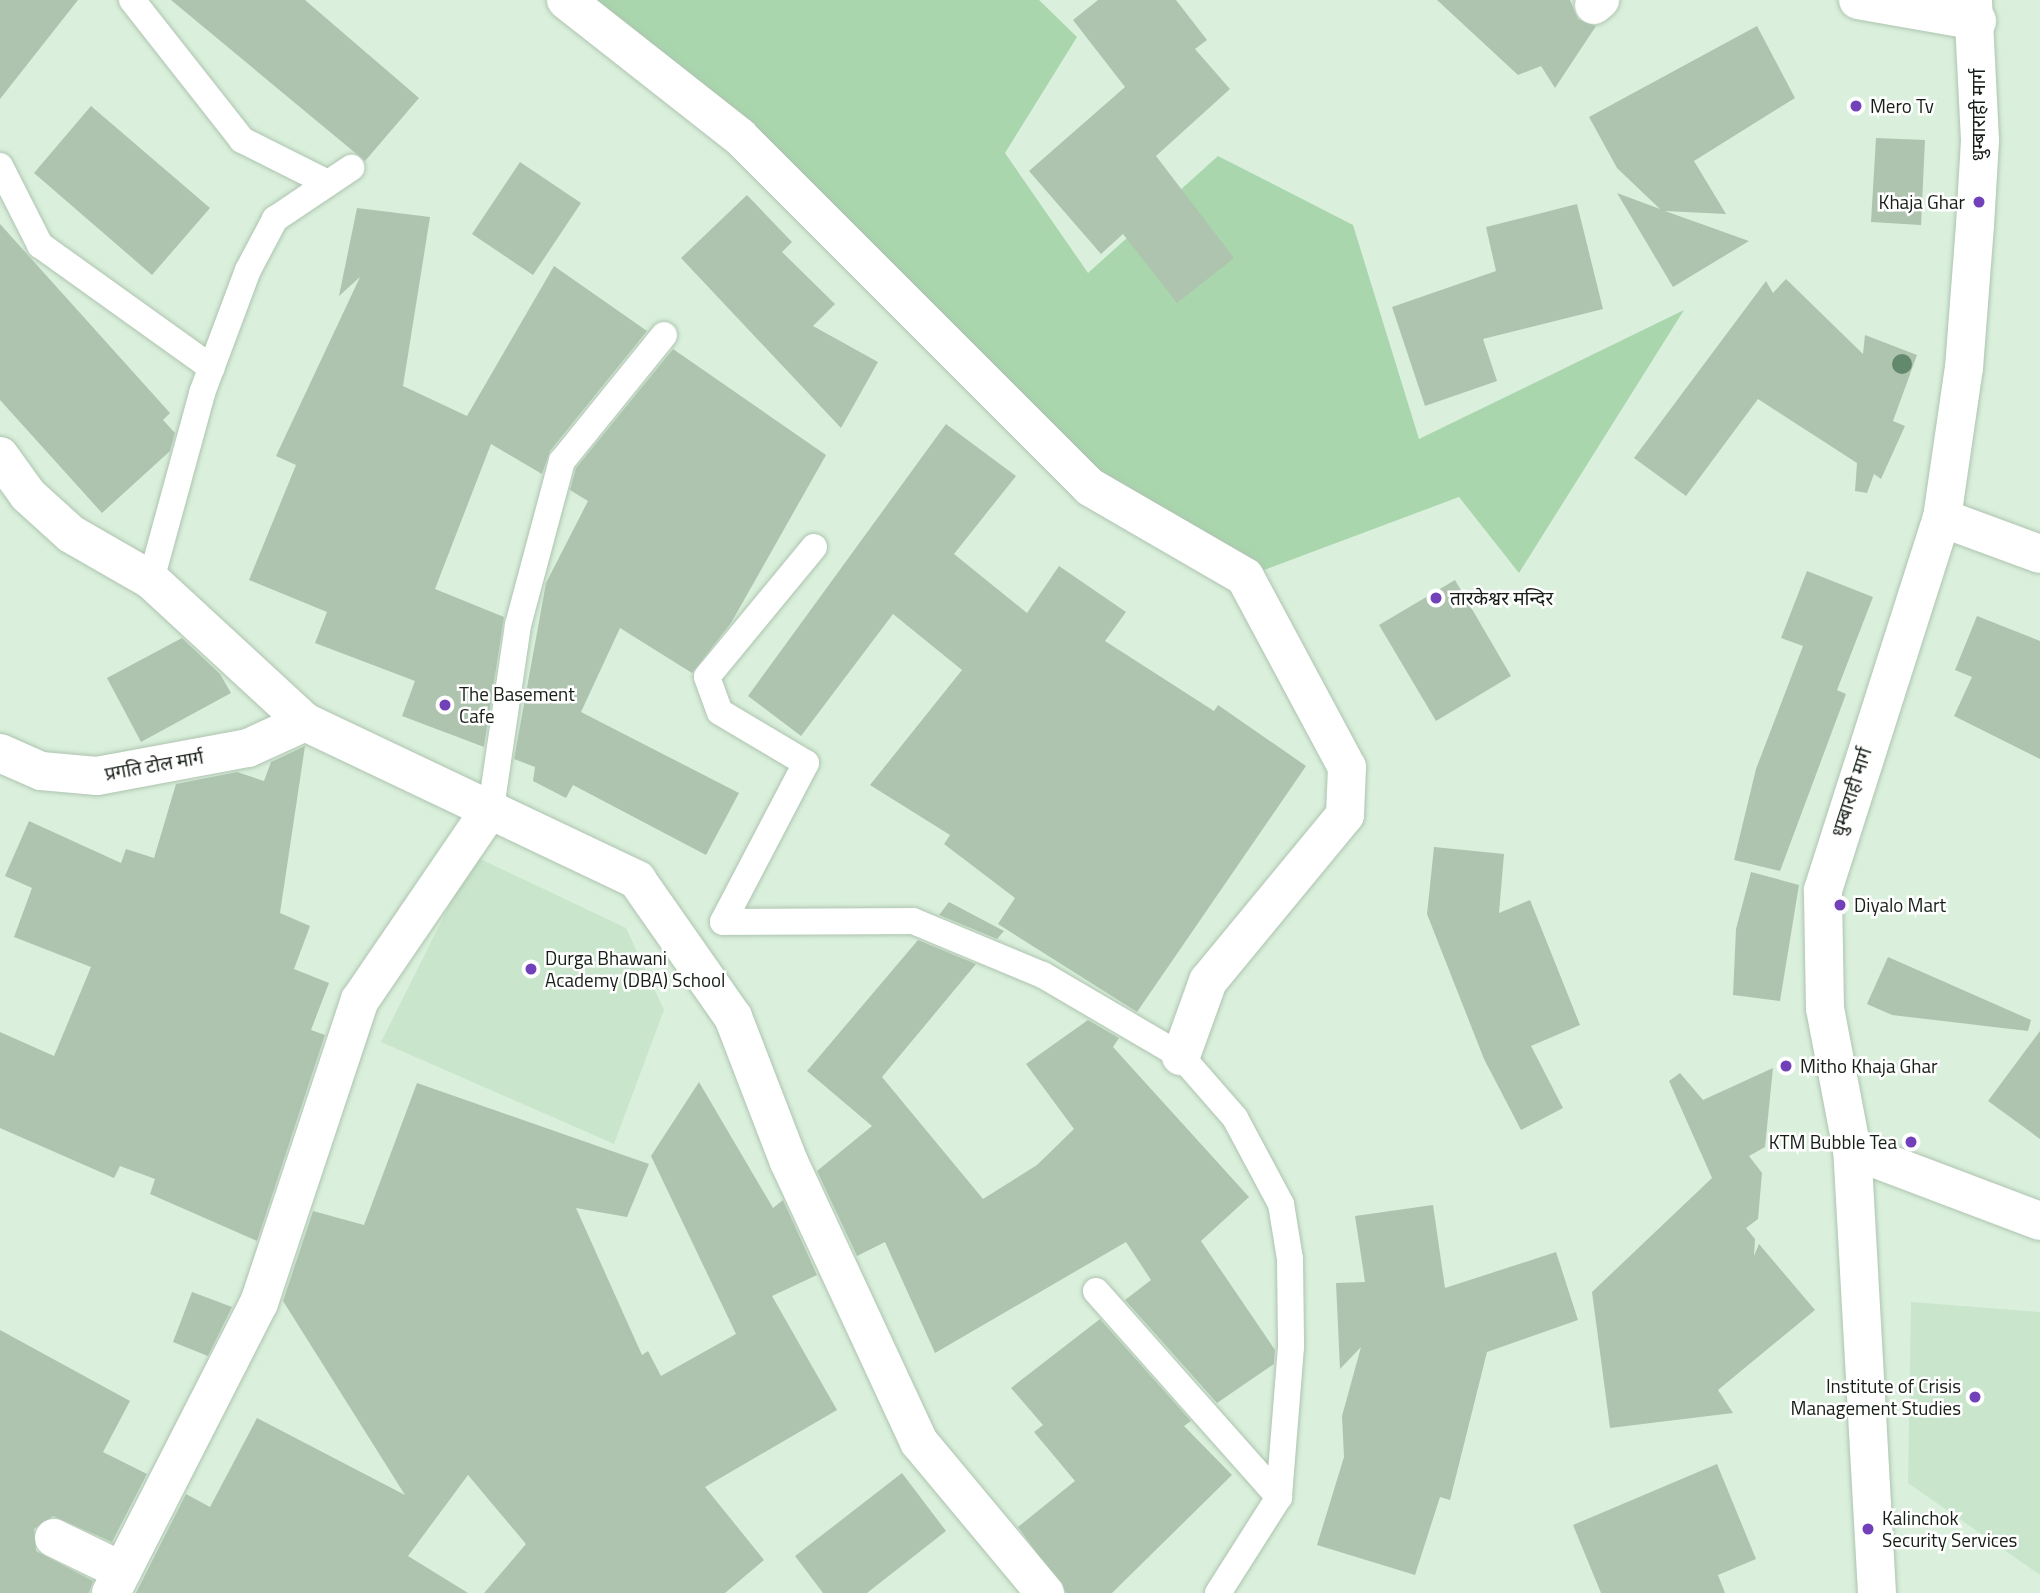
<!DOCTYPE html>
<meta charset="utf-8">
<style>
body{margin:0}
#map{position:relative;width:2040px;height:1593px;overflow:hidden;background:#daf0dc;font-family:"Titillium Web","Noto Sans Devanagari",sans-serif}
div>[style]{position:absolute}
.built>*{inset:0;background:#c9e5cb}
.green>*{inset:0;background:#a9d6ad}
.building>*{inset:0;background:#aec4af}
.roads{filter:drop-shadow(0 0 2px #aec4b0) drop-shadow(0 0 2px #aec4b0)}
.lane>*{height:26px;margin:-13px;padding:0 13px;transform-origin:13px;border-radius:13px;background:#fff}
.street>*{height:38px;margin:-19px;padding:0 19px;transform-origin:19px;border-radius:19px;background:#fff}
.secondary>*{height:38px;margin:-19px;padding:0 19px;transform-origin:19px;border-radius:19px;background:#fff}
.trees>*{width:20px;height:20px;margin:-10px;border-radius:50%;background:#63896c}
.dots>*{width:19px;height:19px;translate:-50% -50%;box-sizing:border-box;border:4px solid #fff;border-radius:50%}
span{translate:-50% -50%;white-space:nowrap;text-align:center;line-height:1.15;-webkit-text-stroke:5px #fff;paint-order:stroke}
.poi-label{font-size:19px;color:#161e17}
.left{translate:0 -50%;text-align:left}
.right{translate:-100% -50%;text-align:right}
.street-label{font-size:19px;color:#161e17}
</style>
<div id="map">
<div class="built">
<i style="clip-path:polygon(474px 856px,626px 928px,664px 1010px,614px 1144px,381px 1042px)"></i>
<i style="clip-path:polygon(1911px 1302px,2040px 1312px,2040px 1575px,1908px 1483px)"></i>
</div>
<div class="green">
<i style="clip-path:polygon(583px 0,1039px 0,1077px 37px,1005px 153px,1088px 273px,1218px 156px,1353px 225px,1419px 439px,1684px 310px,1519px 573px,1459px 497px,1245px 577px,1111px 499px)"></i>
</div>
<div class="building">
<i style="clip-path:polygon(0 0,78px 0,0 99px)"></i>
<i style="clip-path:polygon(171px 0,305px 0,419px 98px,365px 161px)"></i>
<i style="clip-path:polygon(1098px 0,1176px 0,1207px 40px,1195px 49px,1230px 89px,1156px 156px,1234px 258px,1177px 303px,1123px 234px,1101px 254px,1029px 171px,1125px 87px,1073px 20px)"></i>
<i style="clip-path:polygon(1437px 0,1570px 0,1578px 19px,1596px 26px,1555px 88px,1541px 66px,1518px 75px)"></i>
<i style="clip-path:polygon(1757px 26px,1795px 98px,1694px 161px,1726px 214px,1665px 211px,1749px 241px,1673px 287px,1617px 193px,1660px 209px,1617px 168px,1589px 117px)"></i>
<i style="clip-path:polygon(91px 106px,210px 208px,152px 275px,34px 173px)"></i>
<i style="clip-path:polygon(1876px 138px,1925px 140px,1921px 225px,1871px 222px)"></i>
<i style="clip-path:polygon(520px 162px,581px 203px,533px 275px,472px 234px)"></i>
<i style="clip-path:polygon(747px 195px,792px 242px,782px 252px,835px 304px,813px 326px,878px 362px,841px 428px,681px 258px)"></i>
<i style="clip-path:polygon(1577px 204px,1603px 309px,1483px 339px,1497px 381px,1425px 406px,1392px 307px,1496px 271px,1486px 227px)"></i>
<i style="clip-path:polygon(357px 208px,430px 217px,403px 386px,467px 416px,554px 266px,647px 331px,550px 451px,542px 474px,491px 444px,435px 589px,504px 617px,484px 747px,402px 716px,415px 681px,315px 643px,327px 612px,249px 580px,296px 465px,276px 456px,360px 277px,339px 296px)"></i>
<i style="clip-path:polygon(0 224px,170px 413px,163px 420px,175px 433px,170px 451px,102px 513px,0 400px)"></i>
<i style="clip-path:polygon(1786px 279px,1863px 354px,1865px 335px,1917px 355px,1893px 421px,1905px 426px,1881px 479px,1874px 474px,1867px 493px,1855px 491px,1857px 463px,1758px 399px,1686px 496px,1634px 458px,1766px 281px,1773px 293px)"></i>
<i style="clip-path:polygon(673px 349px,826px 455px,731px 623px,692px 673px,620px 628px,581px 712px,739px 793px,706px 855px,573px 785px,566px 798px,533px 781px,535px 767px,514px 759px,546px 583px,588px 501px,570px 490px,576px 468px)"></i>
<i style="clip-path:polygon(946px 424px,1016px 476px,954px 554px,1027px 613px,1059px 566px,1126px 612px,1105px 641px,1214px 711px,1218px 705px,1306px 766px,1137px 1012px,998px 924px,1015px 898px,944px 844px,950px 835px,870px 785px,962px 670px,893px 614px,801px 736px,748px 696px)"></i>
<i style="clip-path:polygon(1807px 571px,1873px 597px,1837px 690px,1846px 694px,1780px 871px,1734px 860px,1756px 769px,1803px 646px,1781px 638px)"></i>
<i style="clip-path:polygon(1455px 580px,1511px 676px,1436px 721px,1379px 625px)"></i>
<i style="clip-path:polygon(1977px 616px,2040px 641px,2040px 759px,1954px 716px,1972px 677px,1955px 670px)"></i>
<i style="clip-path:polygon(182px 638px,220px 674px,231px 693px,141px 742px,107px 678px)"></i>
<i style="clip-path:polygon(305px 746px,280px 913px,310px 926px,294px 969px,329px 983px,311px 1030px,325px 1035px,257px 1241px,150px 1194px,155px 1179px,120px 1166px,114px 1178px,0 1128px,0 1032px,54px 1056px,91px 967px,14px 937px,32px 888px,5px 876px,29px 821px,121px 863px,126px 849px,154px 858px,176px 784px,237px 772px,264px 781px,271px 762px)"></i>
<i style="clip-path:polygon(1434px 847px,1504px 854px,1499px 913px,1530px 900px,1580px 1025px,1531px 1046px,1563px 1108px,1521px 1130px,1484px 1059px,1427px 914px)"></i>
<i style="clip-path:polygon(1751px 872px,1799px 885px,1780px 1001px,1733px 995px,1736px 929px)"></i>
<i style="clip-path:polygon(949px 902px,1004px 931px,997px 939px,939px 915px)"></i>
<i style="clip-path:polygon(918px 940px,976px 964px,882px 1077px,983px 1199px,1037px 1165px,1074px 1129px,1026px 1064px,1088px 1020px,1119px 1038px,1113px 1047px,1249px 1197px,1201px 1241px,1275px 1350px,1274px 1364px,1217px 1403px,1125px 1300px,1151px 1280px,1126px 1242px,935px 1353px,885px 1242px,857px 1256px,817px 1171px,872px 1126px,807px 1071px)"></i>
<i style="clip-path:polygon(1888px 957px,2031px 1020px,2028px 1031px,1892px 1015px,1867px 1004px)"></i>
<i style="clip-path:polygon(2040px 1031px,2040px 1139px,1988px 1101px)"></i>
<i style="clip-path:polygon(1773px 1068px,1765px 1147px,1749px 1156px,1762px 1173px,1758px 1219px,1746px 1228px,1755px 1239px,1754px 1256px,1759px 1244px,1815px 1310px,1718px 1390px,1733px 1413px,1610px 1428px,1592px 1292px,1712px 1178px,1669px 1081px,1680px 1073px,1703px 1100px)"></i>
<i style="clip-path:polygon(699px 1082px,773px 1208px,783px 1200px,817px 1275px,772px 1296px,837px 1410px,705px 1487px,764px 1560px,725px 1593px,484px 1593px,526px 1544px,468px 1475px,408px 1556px,468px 1593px,136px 1593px,186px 1494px,210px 1507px,257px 1418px,405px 1495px,283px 1301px,313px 1211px,364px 1225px,417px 1083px,649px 1164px,627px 1217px,576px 1208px,642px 1355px,648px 1351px,661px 1376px,736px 1334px,651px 1156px)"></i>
<i style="clip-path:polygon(1433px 1205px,1445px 1288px,1556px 1252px,1578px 1320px,1487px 1352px,1450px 1500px,1440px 1497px,1415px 1575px,1317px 1545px,1344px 1457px,1342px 1416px,1361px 1347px,1340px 1369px,1336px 1283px,1365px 1282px,1355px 1216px)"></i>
<i style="clip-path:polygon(192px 1292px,232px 1307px,208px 1356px,173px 1342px)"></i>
<i style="clip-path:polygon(1100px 1319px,1191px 1421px,1184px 1426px,1232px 1475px,1112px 1593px,1066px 1593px,1018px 1527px,1075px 1481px,1034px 1432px,1043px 1425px,1011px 1388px)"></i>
<i style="clip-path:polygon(0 1330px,130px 1401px,103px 1452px,147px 1474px,112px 1542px,53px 1516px,34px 1529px,36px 1551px,93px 1581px,89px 1593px,0 1593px)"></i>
<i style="clip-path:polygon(1717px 1464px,1756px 1559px,1718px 1575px,1725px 1593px,1601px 1593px,1573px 1525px)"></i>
<i style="clip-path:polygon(902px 1473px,946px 1531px,867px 1593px,823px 1593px,795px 1556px)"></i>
</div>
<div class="roads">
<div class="lane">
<i style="left:132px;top:0;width:178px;rotate:51.8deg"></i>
<i style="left:242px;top:140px;width:96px;rotate:26.6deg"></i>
<i style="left:0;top:166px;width:89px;rotate:63.1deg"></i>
<i style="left:40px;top:245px;width:211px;rotate:35.6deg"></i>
<i style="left:814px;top:547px;width:168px;rotate:129.5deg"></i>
<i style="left:707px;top:677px;width:37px;rotate:70deg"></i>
<i style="left:720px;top:712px;width:100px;rotate:30.7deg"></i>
<i style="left:806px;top:763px;width:179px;rotate:117.6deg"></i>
<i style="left:723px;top:922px;width:190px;rotate:-0.3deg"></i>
<i style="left:913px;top:921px;width:141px;rotate:22.6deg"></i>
<i style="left:1043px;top:975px;width:160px;rotate:30.4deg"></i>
<i style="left:1181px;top:1056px;width:82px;rotate:48.9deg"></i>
<i style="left:1235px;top:1118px;width:98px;rotate:61.9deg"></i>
<i style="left:1281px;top:1204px;width:56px;rotate:80.7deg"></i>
<i style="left:1290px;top:1259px;width:88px;rotate:89.3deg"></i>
<i style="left:1291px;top:1347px;width:150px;rotate:94.6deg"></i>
<i style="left:1279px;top:1497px;width:114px;rotate:122.4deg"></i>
<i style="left:151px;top:580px;width:194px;rotate:-74.7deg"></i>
<i style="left:202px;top:393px;width:131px;rotate:-69.5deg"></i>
<i style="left:248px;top:270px;width:58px;rotate:-62.1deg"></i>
<i style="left:275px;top:219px;width:92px;rotate:-33.9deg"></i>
<i style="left:491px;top:808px;width:185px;rotate:-81.6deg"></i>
<i style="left:518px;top:625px;width:170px;rotate:-75deg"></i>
<i style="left:562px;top:461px;width:162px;rotate:-51deg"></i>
<i style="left:1096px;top:1291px;width:276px;rotate:48.4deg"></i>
</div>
<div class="street">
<i style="left:566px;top:0;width:221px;rotate:38.2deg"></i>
<i style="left:740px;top:137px;width:495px;rotate:45deg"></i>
<i style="left:1090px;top:487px;width:179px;rotate:30.1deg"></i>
<i style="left:1245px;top:577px;width:216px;rotate:61.8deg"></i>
<i style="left:1347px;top:767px;width:48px;rotate:92.4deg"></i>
<i style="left:1345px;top:815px;width:215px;rotate:129.5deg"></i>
<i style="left:1208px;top:981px;width:80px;rotate:109.8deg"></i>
<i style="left:1858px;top:0;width:121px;rotate:10deg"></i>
<i style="left:1594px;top:5px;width:8px;rotate:-40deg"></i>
<i style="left:0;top:456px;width:48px;rotate:54.3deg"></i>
<i style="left:28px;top:495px;width:58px;rotate:42.2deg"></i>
<i style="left:71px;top:534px;width:92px;rotate:29.9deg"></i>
<i style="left:151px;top:580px;width:209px;rotate:42.7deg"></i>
<i style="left:305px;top:722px;width:368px;rotate:25.4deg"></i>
<i style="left:637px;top:880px;width:167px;rotate:55deg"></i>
<i style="left:733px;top:1017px;width:155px;rotate:68.9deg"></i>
<i style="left:789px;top:1162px;width:309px;rotate:65.1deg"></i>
<i style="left:919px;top:1442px;width:197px;rotate:50.2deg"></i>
<i style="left:1942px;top:518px;width:104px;rotate:20.2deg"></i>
<i style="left:0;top:753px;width:45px;rotate:23.7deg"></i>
<i style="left:41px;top:771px;width:56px;rotate:5.1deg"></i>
<i style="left:97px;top:776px;width:154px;rotate:-10.5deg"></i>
<i style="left:248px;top:748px;width:63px;rotate:-24.5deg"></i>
<i style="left:1852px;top:1150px;width:201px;rotate:20.7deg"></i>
<i style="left:54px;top:1538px;width:76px;rotate:25.9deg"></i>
<i style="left:111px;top:1593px;width:326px;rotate:-63deg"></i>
<i style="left:259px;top:1303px;width:319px;rotate:-71.6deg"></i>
<i style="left:360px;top:1000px;width:232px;rotate:-55.7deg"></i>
</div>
<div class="secondary">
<i style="left:1877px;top:1593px;width:444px;rotate:-93.2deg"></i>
<i style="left:1852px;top:1150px;width:144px;rotate:-100.8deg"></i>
<i style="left:1825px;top:1009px;width:119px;rotate:-91deg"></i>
<i style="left:1823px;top:890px;width:391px;rotate:-72.3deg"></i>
<i style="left:1942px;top:518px;width:152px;rotate:-81.7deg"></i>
<i style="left:1964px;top:368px;width:143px;rotate:-85.6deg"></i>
<i style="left:1975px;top:225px;width:85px;rotate:-86.6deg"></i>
<i style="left:1980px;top:140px;width:140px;rotate:-92.9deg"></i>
</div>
</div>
<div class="trees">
<i style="left:1902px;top:364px"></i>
</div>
<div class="dots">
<i style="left:1856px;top:106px;background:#7240b8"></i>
<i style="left:1979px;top:202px;background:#7240b8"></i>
<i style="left:1436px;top:598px;background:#7240b8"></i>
<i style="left:445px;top:705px;background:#7240b8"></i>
<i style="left:1840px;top:905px;background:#7240b8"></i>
<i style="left:531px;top:969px;background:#7240b8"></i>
<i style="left:1786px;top:1066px;background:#7240b8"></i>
<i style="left:1911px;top:1142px;background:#7240b8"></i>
<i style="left:1975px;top:1397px;background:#7240b8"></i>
<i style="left:1868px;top:1529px;background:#7240b8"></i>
</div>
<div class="poi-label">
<span class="left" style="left:1870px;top:106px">Mero Tv</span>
<span class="right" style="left:1965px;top:202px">Khaja Ghar</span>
<span class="left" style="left:1450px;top:598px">तारकेश्वर मन्दिर</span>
<span class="left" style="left:459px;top:705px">The Basement<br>Cafe</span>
<span class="left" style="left:1854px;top:905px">Diyalo Mart</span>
<span class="left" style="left:545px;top:969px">Durga Bhawani<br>Academy (DBA) School</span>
<span class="left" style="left:1800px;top:1066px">Mitho Khaja Ghar</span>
<span class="right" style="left:1897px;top:1142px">KTM Bubble Tea</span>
<span class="right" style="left:1961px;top:1397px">Institute of Crisis<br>Management Studies</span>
<span class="left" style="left:1882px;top:1529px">Kalinchok<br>Security Services</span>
</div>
<div class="street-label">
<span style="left:1978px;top:115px;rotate:-90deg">धुम्बाराही मार्ग</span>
<span style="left:154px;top:765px;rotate:-10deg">प्रगति टोल मार्ग</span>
<span style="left:1851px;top:792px;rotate:-72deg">धुम्बाराही मार्ग</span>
</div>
</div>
